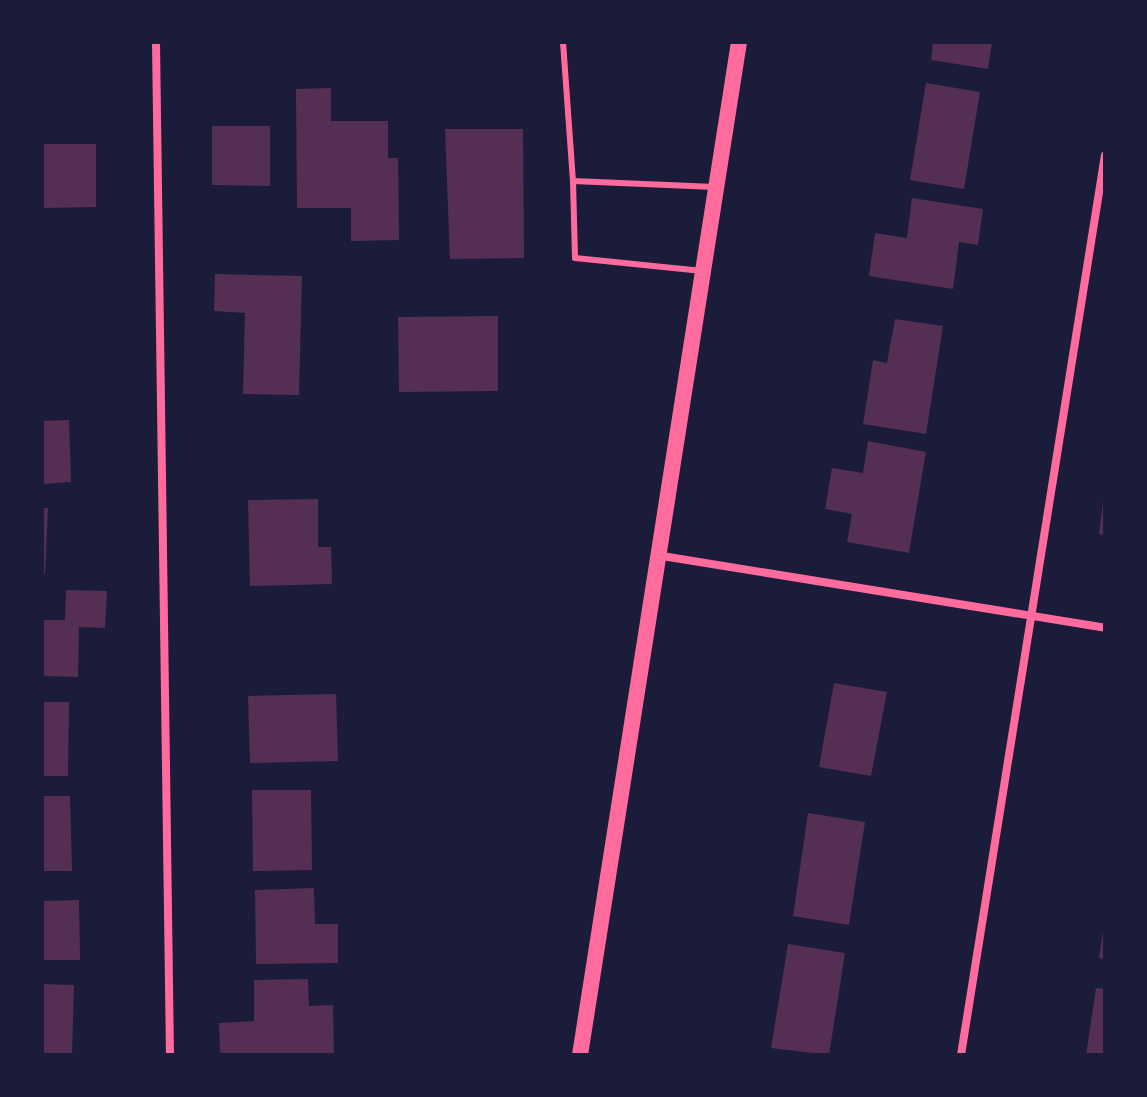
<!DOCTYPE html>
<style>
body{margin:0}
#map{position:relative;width:1147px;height:1097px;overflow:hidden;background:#1b1b3a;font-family:"Fira Sans Condensed",sans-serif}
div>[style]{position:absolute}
.building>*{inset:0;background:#542f53}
.service>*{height:6px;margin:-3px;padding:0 3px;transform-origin:3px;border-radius:3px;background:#ff6b9d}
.minor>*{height:8px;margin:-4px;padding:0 4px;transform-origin:4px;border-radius:4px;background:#ff6b9d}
.secondary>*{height:16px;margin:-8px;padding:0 8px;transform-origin:8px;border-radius:8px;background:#ff6b9d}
span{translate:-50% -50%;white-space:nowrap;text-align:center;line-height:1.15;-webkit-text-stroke:7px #1b1b3a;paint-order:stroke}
.frame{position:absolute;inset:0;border:44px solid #1b1b3a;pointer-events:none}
</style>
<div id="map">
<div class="building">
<i style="clip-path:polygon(933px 42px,992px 42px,988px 69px,931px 60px)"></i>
<i style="clip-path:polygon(926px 83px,980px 92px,964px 189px,910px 180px)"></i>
<i style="clip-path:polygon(331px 88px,331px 121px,388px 121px,388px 158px,398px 158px,399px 240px,351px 241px,351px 208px,297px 208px,296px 89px)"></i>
<i style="clip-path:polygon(212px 126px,270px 126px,270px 186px,212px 185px)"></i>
<i style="clip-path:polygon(445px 129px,523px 129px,524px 258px,450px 259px)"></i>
<i style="clip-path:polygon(42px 144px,96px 144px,96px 207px,42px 208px)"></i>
<i style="clip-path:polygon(912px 198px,983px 209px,978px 245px,959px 242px,953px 289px,869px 276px,875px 233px,907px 238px)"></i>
<i style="clip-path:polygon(215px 274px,302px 276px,299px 395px,243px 394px,245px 313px,214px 311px)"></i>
<i style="clip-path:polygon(498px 316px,498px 391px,399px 392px,398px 317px)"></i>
<i style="clip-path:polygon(895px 319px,943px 326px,926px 434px,863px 424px,873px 360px,887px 363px)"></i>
<i style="clip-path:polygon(69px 420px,71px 482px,42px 484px,42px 421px)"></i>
<i style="clip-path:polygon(868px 441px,926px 452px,909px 553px,847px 542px,852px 514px,825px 509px,832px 468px,863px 473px)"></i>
<i style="clip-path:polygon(318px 499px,318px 547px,331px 547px,332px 584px,250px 586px,248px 500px)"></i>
<i style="clip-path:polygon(1103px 502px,1105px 502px,1105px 535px,1099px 534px)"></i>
<i style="clip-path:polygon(42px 508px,48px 508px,45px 574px,42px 574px)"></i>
<i style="clip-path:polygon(66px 590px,107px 591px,105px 628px,79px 627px,78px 677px,42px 676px,42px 620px,65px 620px)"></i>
<i style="clip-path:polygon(834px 683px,887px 692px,871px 776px,819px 767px)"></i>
<i style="clip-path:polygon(336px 694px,338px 761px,250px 763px,248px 696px)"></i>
<i style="clip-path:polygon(42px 702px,69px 702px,68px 776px,42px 776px)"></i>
<i style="clip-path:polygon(252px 790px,311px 790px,312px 870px,253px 871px)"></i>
<i style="clip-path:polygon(42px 796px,70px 796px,72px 871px,42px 871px)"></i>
<i style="clip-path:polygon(808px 813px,865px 822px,849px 925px,793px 916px)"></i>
<i style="clip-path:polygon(314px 888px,315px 924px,338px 924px,338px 963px,256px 964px,255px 890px)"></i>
<i style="clip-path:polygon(79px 900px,80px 960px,42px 960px,42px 901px)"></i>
<i style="clip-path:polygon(1103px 931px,1105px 931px,1105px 959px,1099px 958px)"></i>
<i style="clip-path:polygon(788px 944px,845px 953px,829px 1055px,771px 1048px)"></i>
<i style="clip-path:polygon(308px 979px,309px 1006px,333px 1005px,334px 1055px,220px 1055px,219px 1023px,254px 1021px,254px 980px)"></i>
<i style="clip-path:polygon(42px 984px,74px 985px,72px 1055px,42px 1055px)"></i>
<i style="clip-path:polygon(1096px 988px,1105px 989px,1105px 1055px,1086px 1055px)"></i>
</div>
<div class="service">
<i style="left:563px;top:42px;width:139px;rotate:85.9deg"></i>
<i style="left:573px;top:181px;width:142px;rotate:2.4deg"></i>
<i style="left:573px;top:181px;width:77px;rotate:88.5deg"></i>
<i style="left:575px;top:258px;width:128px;rotate:5.8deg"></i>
</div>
<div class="minor">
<i style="left:156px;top:42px;width:1013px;rotate:89.21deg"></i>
<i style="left:656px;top:555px;width:455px;rotate:9.2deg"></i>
<i style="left:961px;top:1055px;width:911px;rotate:-80.91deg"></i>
</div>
<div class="secondary">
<i style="left:580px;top:1055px;width:1025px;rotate:-81.08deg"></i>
</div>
<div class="frame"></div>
</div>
